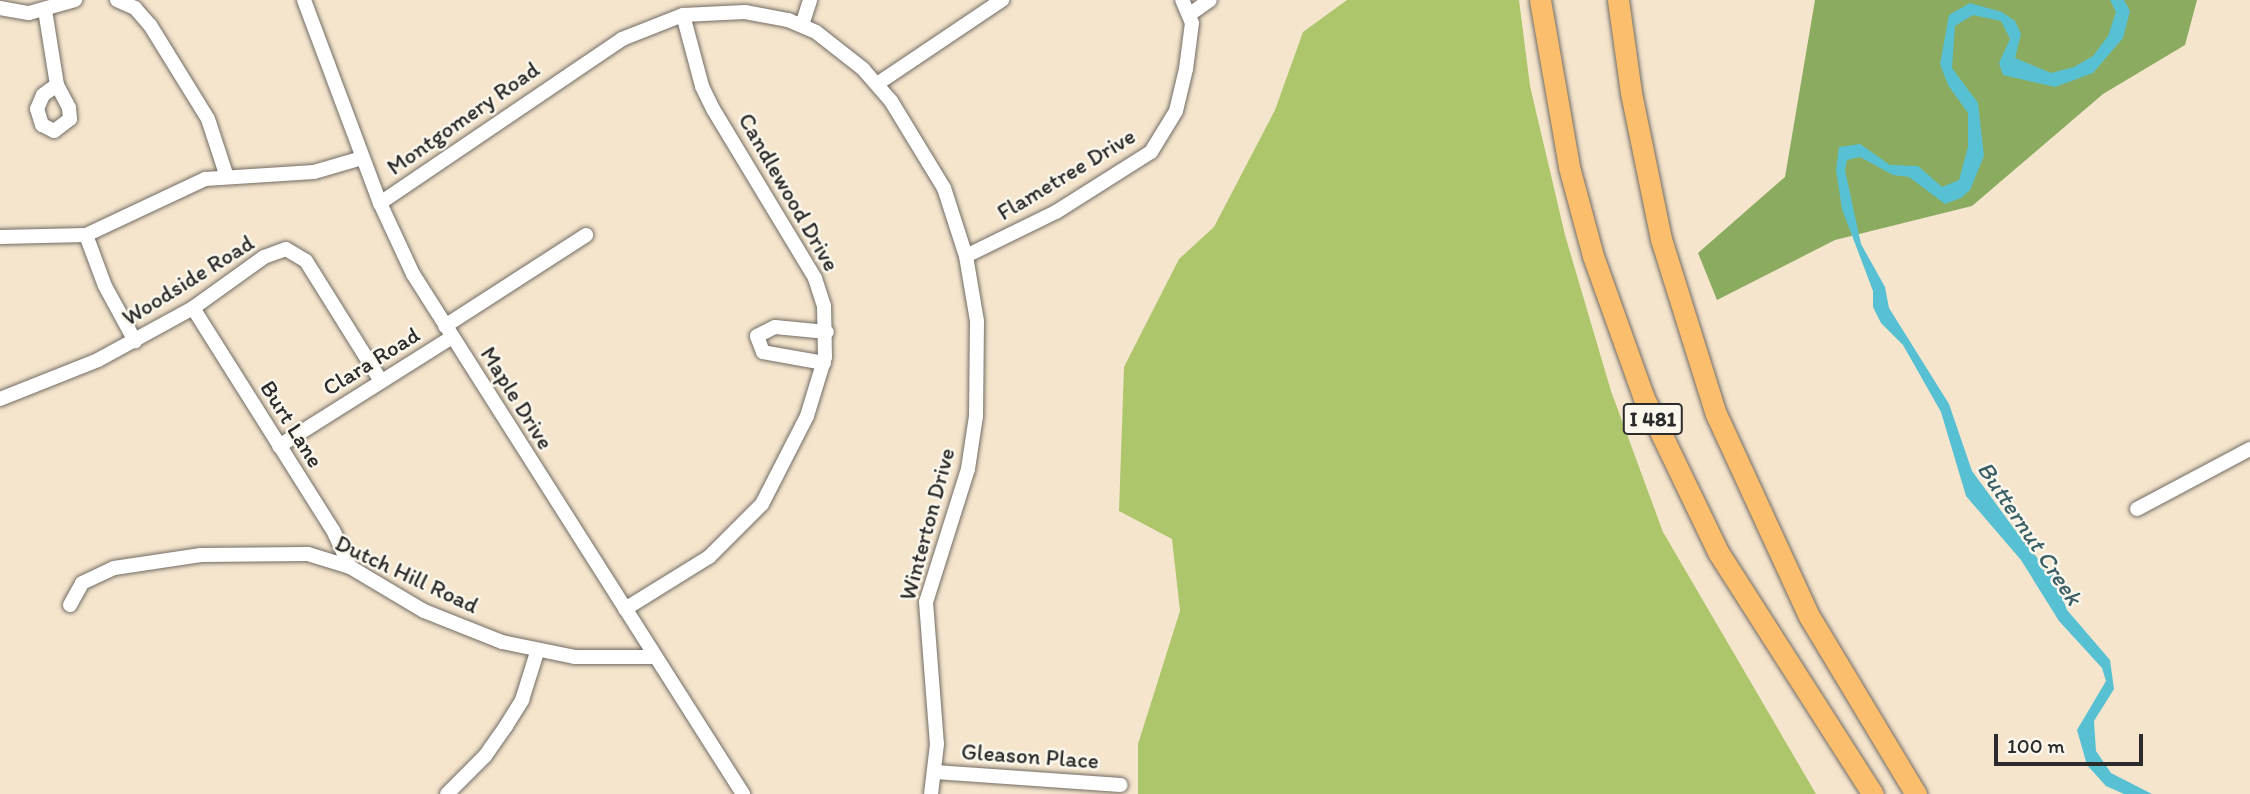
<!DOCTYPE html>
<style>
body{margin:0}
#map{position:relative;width:2250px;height:794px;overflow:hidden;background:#f5e5cd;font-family:Itim,sans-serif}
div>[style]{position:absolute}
.green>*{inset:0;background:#adc66c}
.forest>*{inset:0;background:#8aab60}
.water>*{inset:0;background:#57c0d3}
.roads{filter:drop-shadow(0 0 2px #726c64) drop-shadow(0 0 2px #726c64)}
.minor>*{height:14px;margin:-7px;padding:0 7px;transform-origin:7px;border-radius:7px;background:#fff}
.highway>*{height:21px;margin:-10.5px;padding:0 10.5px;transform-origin:10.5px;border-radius:10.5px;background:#fabe6d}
span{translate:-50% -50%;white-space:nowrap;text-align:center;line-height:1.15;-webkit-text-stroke:5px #fbf7ec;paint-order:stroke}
.shield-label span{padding:2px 5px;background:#fbf7ec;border:2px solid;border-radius:5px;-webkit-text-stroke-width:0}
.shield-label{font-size:21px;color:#2b2b2b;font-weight:700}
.street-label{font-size:23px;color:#2b2b2b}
.water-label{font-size:24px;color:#3a5f66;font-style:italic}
.scale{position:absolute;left:1994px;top:734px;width:149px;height:32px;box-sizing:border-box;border:4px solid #2b2b2b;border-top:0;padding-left:9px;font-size:21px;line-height:24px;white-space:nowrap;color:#2b2b2b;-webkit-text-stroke:5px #fbf7ec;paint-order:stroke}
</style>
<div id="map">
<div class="green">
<i style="clip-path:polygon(1347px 0,1519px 0,1530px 86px,1565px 235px,1611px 391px,1663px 532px,1816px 794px,1138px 794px,1138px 744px,1180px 611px,1172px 539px,1119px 511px,1124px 367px,1179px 259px,1214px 227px,1275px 110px,1303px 32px)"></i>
</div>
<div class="forest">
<i style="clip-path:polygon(1815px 0,2197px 0,2185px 45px,2103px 94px,1972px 206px,1835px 240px,1717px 300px,1698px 253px,1785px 177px)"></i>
</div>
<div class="water">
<i style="clip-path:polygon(2110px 0,2124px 0,2130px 11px,2123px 38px,2093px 73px,2055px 87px,2003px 75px,1999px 63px,2010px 39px,2001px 21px,1973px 15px,1955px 26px,1952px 68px,1978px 103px,1984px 156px,1970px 190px,1961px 198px,1945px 204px,1909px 177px,1893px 175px,1860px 157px,1847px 160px,1845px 170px,1861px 244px,1885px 287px,1889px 308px,1949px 404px,1972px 471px,2021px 538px,2043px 565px,2050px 565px,2067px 610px,2110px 660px,2114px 689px,2094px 721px,2096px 751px,2111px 773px,2152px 794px,2124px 794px,2106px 786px,2087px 765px,2077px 730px,2106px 681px,2102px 668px,2059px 621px,2021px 560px,1966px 496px,1941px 412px,1903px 345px,1881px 323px,1873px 307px,1873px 291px,1842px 209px,1836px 170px,1839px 147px,1860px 144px,1890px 165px,1918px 166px,1942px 187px,1959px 180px,1968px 147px,1968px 113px,1948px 85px,1940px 64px,1949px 15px,1970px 3px,2002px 12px,2015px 21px,2021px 34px,2015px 58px,2051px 73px,2074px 67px,2093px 56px,2108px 36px,2116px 12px)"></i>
</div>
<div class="roads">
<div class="minor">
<i style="left:117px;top:0;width:20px;rotate:24deg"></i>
<i style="left:135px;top:8px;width:23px;rotate:49deg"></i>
<i style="left:150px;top:25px;width:110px;rotate:58.3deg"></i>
<i style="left:208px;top:119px;width:58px;rotate:71.9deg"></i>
<i style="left:304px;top:0;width:217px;rotate:69.5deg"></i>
<i style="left:380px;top:203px;width:78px;rotate:65.1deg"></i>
<i style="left:413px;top:274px;width:616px;rotate:57.6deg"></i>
<i style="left:0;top:8px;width:29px;rotate:10deg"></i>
<i style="left:29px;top:13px;width:48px;rotate:-15.8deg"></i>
<i style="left:45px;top:10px;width:76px;rotate:80.9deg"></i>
<i style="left:1190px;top:14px;width:24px;rotate:-35deg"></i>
<i style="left:802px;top:25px;width:26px;rotate:-72deg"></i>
<i style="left:877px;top:84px;width:151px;rotate:-33.9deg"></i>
<i style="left:57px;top:85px;width:26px;rotate:62deg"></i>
<i style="left:69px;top:108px;width:11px;rotate:85deg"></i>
<i style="left:70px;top:119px;width:20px;rotate:143deg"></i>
<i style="left:54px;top:131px;width:13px;rotate:-153deg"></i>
<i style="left:42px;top:125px;width:17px;rotate:-107deg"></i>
<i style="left:37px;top:109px;width:15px;rotate:-67deg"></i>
<i style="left:43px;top:95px;width:17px;rotate:-36deg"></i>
<i style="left:380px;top:203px;width:292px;rotate:-34.1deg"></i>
<i style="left:622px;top:39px;width:66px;rotate:-21.5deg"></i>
<i style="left:683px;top:15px;width:62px;rotate:-2.8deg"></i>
<i style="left:745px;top:12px;width:44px;rotate:10.5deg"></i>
<i style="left:788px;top:20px;width:30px;rotate:23deg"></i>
<i style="left:816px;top:32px;width:60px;rotate:38.2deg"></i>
<i style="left:863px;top:69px;width:43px;rotate:48.8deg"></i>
<i style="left:891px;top:101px;width:102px;rotate:58.7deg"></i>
<i style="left:944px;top:188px;width:71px;rotate:72.1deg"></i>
<i style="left:966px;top:256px;width:66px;rotate:80.4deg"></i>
<i style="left:977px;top:321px;width:95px;rotate:90.6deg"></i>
<i style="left:976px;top:416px;width:54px;rotate:98.6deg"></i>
<i style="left:968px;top:469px;width:139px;rotate:107.5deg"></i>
<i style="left:926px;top:602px;width:142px;rotate:85.6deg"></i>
<i style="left:937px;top:744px;width:50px;rotate:96.8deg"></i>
<i style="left:86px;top:235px;width:54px;rotate:69.6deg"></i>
<i style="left:105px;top:286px;width:63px;rotate:61.4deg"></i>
<i style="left:0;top:237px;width:86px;rotate:-1.3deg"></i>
<i style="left:86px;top:235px;width:132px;rotate:-25.2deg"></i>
<i style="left:205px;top:179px;width:109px;rotate:-3.7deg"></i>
<i style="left:314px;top:172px;width:50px;rotate:-16.3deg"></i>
<i style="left:966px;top:256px;width:100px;rotate:-26.1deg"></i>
<i style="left:1056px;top:212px;width:112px;rotate:-32.3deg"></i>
<i style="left:1151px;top:152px;width:48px;rotate:-58.6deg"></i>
<i style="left:1176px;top:111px;width:43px;rotate:-76.6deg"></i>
<i style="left:1186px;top:69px;width:46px;rotate:-82.6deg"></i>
<i style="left:1192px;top:23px;width:25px;rotate:-113deg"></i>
<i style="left:193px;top:308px;width:262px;rotate:57.8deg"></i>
<i style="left:333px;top:530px;width:41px;rotate:65.3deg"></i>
<i style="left:445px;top:326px;width:168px;rotate:-32.8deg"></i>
<i style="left:824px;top:363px;width:62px;rotate:-169.8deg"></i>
<i style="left:763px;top:352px;width:17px;rotate:-111deg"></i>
<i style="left:757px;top:336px;width:20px;rotate:-27deg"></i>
<i style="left:775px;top:327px;width:52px;rotate:5.5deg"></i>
<i style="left:0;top:399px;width:105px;rotate:-21.7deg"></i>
<i style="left:98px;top:360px;width:108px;rotate:-28.7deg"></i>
<i style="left:193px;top:308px;width:87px;rotate:-35.7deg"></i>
<i style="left:264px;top:257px;width:23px;rotate:-20deg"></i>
<i style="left:286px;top:249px;width:23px;rotate:31deg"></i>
<i style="left:306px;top:261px;width:142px;rotate:58deg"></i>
<i style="left:279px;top:446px;width:204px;rotate:-32.2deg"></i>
<i style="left:2137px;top:509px;width:128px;rotate:-28deg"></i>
<i style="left:70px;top:605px;width:25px;rotate:-61deg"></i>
<i style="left:82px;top:583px;width:35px;rotate:-25deg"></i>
<i style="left:114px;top:568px;width:88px;rotate:-8.5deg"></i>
<i style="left:201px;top:555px;width:107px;rotate:-0.5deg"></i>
<i style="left:308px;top:554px;width:44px;rotate:17.2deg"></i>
<i style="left:350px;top:567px;width:86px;rotate:30.7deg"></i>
<i style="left:424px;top:611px;width:84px;rotate:21.7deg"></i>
<i style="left:502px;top:642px;width:75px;rotate:11.6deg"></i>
<i style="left:575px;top:657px;width:81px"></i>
<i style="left:625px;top:609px;width:99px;rotate:-31.8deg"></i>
<i style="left:709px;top:557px;width:75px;rotate:-45deg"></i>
<i style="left:762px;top:504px;width:99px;rotate:-62.9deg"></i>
<i style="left:807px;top:416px;width:62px;rotate:-73deg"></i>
<i style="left:825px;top:357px;width:51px;rotate:-91.1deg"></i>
<i style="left:824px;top:306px;width:29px;rotate:-108deg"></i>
<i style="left:815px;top:278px;width:197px;rotate:-121.1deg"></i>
<i style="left:713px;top:109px;width:25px;rotate:-116deg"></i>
<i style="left:702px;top:86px;width:73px;rotate:-105deg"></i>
<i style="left:935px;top:772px;width:186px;rotate:4deg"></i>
<i style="left:447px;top:794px;width:54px;rotate:-45deg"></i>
<i style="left:485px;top:756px;width:37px;rotate:-55deg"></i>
<i style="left:506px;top:726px;width:31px;rotate:-58deg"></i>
<i style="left:522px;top:700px;width:50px;rotate:-72.6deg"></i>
</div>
<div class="highway">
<i style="left:1540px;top:0;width:169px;rotate:80.1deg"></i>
<i style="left:1569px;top:167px;width:92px;rotate:74.9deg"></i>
<i style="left:1593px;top:256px;width:149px;rotate:70.3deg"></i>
<i style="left:1643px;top:396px;width:173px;rotate:64.3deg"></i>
<i style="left:1718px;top:552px;width:287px;rotate:57.4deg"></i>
<i style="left:1618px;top:0;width:94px;rotate:82deg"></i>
<i style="left:1631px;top:93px;width:149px;rotate:78.4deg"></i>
<i style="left:1661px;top:239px;width:183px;rotate:72.6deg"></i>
<i style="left:1716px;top:414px;width:222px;rotate:65.3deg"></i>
<i style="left:1809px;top:616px;width:208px;rotate:59deg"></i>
</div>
</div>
<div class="shield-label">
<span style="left:1653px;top:419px">I 481</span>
</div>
<div class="street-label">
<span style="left:463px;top:118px;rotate:-35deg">Montgomery Road</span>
<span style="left:1066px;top:174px;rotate:-31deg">Flametree Drive</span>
<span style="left:789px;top:192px;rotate:60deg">Candlewood Drive</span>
<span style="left:188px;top:280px;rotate:-32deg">Woodside Road</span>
<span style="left:371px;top:361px;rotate:-32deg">Clara Road</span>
<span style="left:517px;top:398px;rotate:58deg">Maple Drive</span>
<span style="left:292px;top:424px;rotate:58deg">Burt Lane</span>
<span style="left:927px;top:524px;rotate:-75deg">Winterton Drive</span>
<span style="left:407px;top:574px;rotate:25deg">Dutch Hill Road</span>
<span style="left:1030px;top:756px;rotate:4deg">Gleason Place</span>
</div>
<div class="water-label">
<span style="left:2030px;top:533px;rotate:56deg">Butternut Creek</span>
</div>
<div class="scale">100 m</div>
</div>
